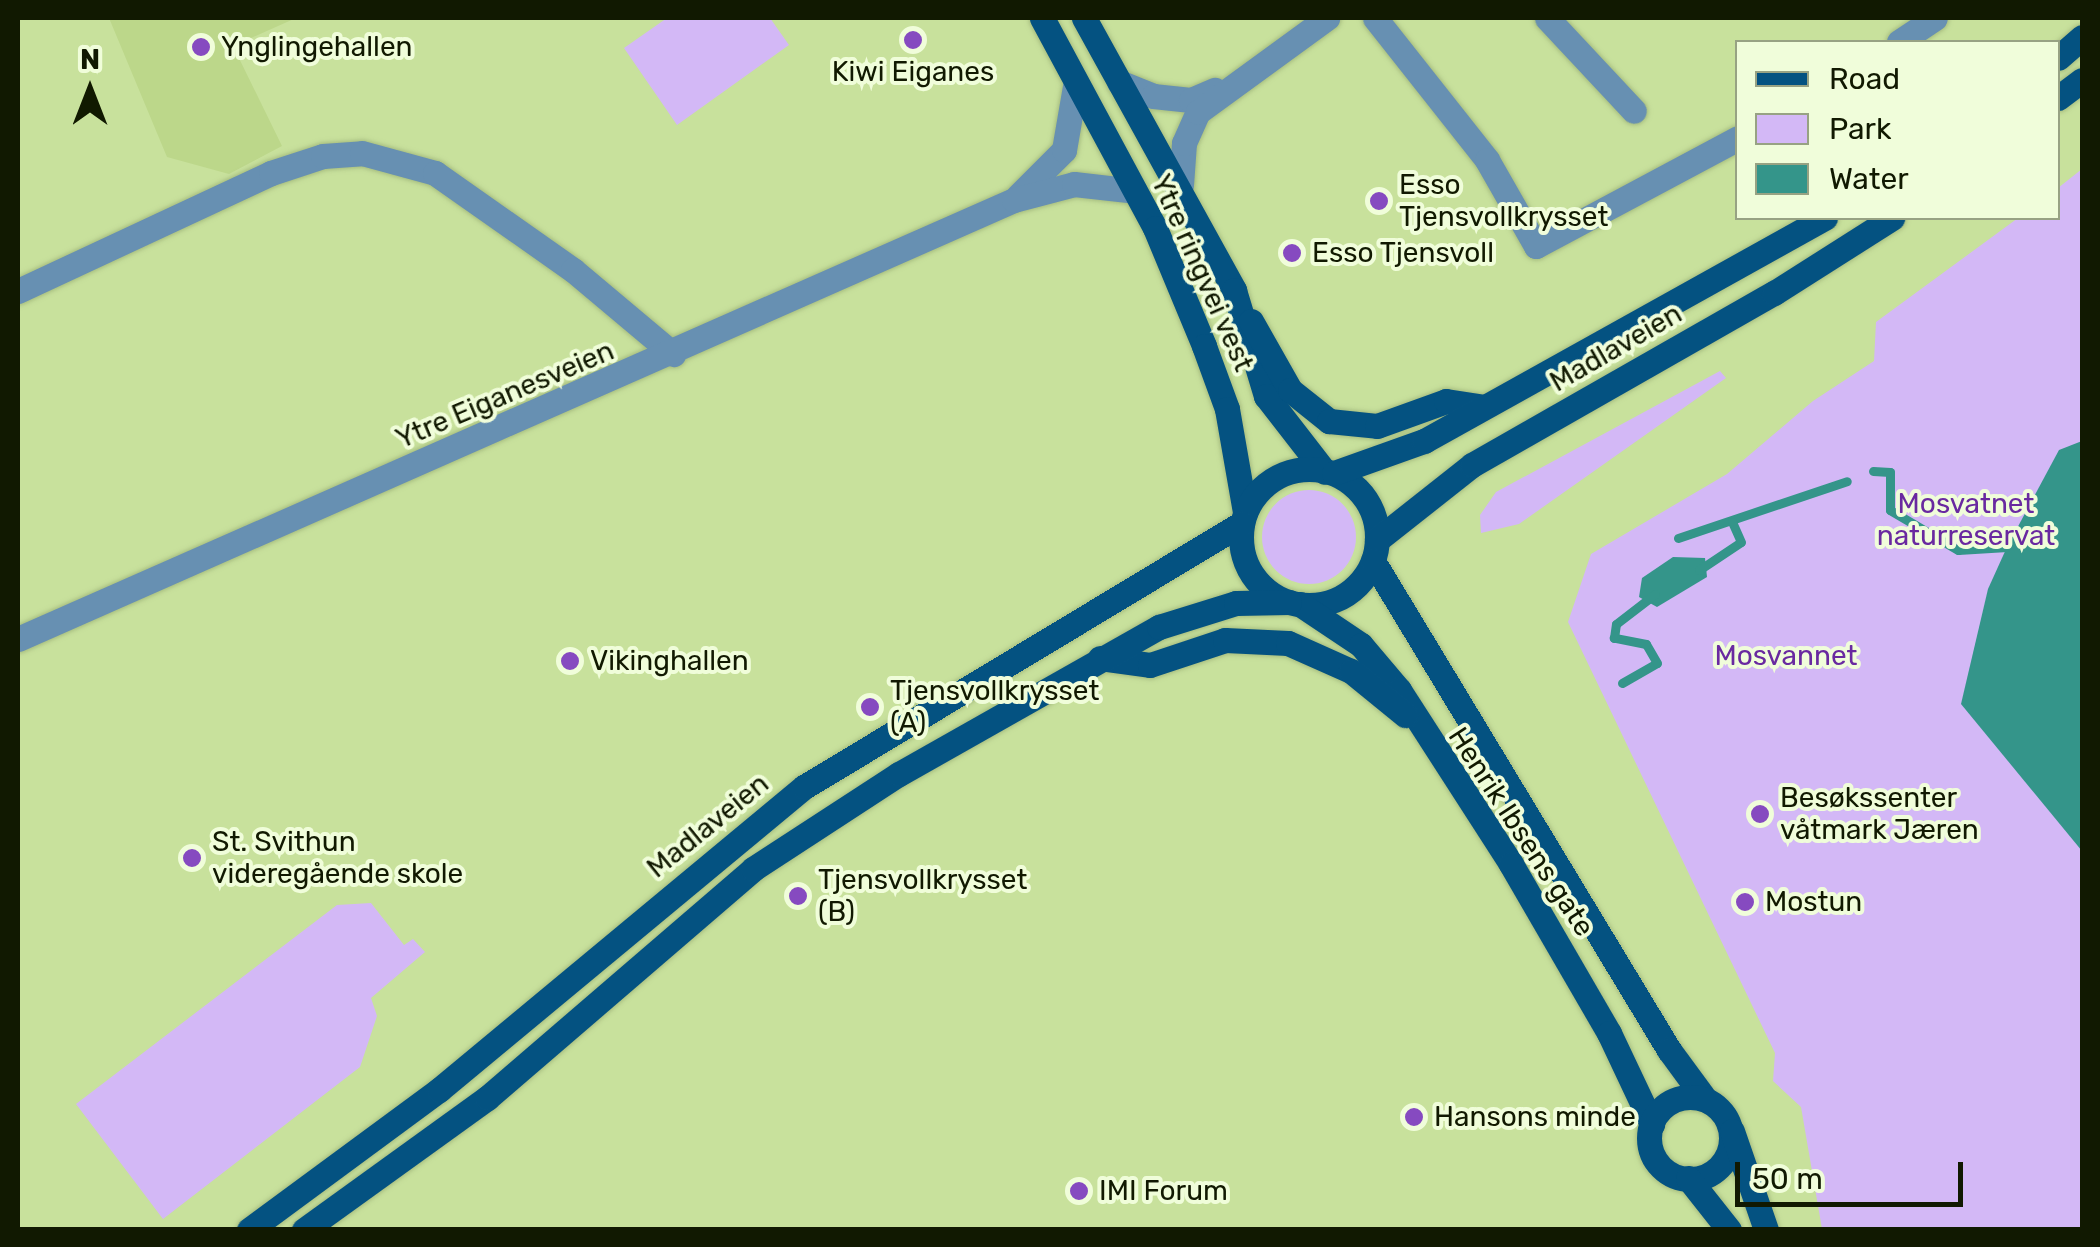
<!DOCTYPE html>
<meta charset="utf-8">
<style>
body{margin:0}
#map{position:relative;width:2100px;height:1247px;overflow:hidden;background:#c8e19c;font-family:Rubik,sans-serif}
div>[style]{position:absolute}
.built>*{inset:0;background:#bcd78a}
.green>*{inset:0;background:#d3b8f6}
.round{border-radius:50%}
.water>*{inset:0;background:#34958a}
.stream>*{height:9px;margin:-4.5px;padding:0 4.5px;transform-origin:4.5px;border-radius:4.5px;background:#34958a}
.roads{filter:drop-shadow(0 0 2px #a7bd80) drop-shadow(0 0 2px #a7bd80)}
.street>*{height:25px;margin:-12.5px;padding:0 12.5px;transform-origin:12.5px;border-radius:12.5px;background:#6790b2}
.primary>*{height:25px;margin:-12.5px;padding:0 12.5px;transform-origin:12.5px;border-radius:12.5px;background:#045281}
.primary>.ring{margin:-12.5px;padding:0;box-sizing:content-box;background:none;border:25px solid #045281;border-radius:50%}
.dots>*{width:28px;height:28px;translate:-50% -50%;box-sizing:border-box;border:5px solid #f0fdda;border-radius:50%}
span{translate:-50% -50%;white-space:nowrap;text-align:center;line-height:1.15;-webkit-text-stroke:8px #f0fdda;paint-order:stroke}
.poi-label{font-size:28px;color:#111901}
.left{translate:0 -50%;text-align:left}
.street-label{font-size:28px;color:#111901}
.park-label{font-size:28px;color:#6929a0}
.frame{position:absolute;inset:0;border:20px solid #111901;pointer-events:none}
.legend{position:absolute;left:1735px;top:40px;width:325px;height:180px;box-sizing:border-box;background:#f0fdda;border:2px solid #97a283;margin:0;padding:12px 18px;list-style:none;font-size:30px;color:#111901}
.legend li{display:flex;align-items:center;gap:20px;height:50px}
.legend b{width:50px;border:2px solid #97a283}
.north{position:absolute;left:40px;top:40px;width:100px;height:100px;-webkit-text-stroke:8px #f0fdda;paint-order:stroke;rotate:0deg;font-size:28px;font-weight:700;line-height:40px;text-align:center;color:#111901}
.north::after{content:'';display:block;margin:auto;width:35px;height:45px;background:#111901;clip-path:polygon(50% 0,100% 100%,50% 72%,0 100%)}
.scale{position:absolute;left:1735px;top:1162px;width:228px;height:45px;box-sizing:border-box;border:5px solid #111901;border-top:0;padding-left:12px;font-size:30px;line-height:35px;white-space:nowrap;color:#111901;-webkit-text-stroke:8px #f0fdda;paint-order:stroke}
</style>
<div id="map">
<div class="built">
<i style="clip-path:polygon(109px 18px,296px 18px,233px 46px,282px 146px,229px 174px,167px 157px)"></i>
</div>
<div class="green">
<i style="clip-path:polygon(667px 18px,770px 18px,789px 45px,677px 125px,624px 48px)"></i>
<i style="clip-path:polygon(2082px 169px,2082px 1229px,1822px 1229px,1801px 1107px,1773px 1081px,1775px 1053px,1568px 622px,1591px 554px,1727px 474px,1813px 401px,1874px 361px,1876px 322px,2018px 218px,2058px 218px,2058px 188px)"></i>
<i style="clip-path:polygon(1720px 371px,1726px 378px,1519px 524px,1481px 533px,1480px 515px,1496px 492px)"></i>
<i class="round" style="left:1262px;top:490px;width:94px;height:94px"></i>
<i style="clip-path:polygon(371px 903px,404px 945px,413px 939px,425px 952px,371px 998px,377px 1016px,360px 1067px,163px 1219px,76px 1104px,337px 905px)"></i>
</div>
<div class="water">
<i style="clip-path:polygon(2082px 441px,2082px 851px,1961px 704px,1988px 589px,2007px 547px,2059px 450px)"></i>
<i style="clip-path:polygon(1673px 557px,1705px 558px,1707px 577px,1657px 607px,1639px 597px,1642px 578px)"></i>
</div>
<div class="stream">
<i style="left:1873px;top:471px;width:17px;rotate:3deg"></i>
<i style="left:1890px;top:472px;width:38px;rotate:90deg"></i>
<i style="left:1890px;top:510px;width:79px;rotate:30.5deg"></i>
<i style="left:1958px;top:550px;width:49px;rotate:-3.5deg"></i>
<i style="left:1678px;top:538px;width:178px;rotate:-18.6deg"></i>
<i style="left:1699px;top:570px;width:50px;rotate:-33.7deg"></i>
<i style="left:1741px;top:542px;width:22px;rotate:-114deg"></i>
<i style="left:1622px;top:683px;width:40px;rotate:-29.7deg"></i>
<i style="left:1657px;top:663px;width:22px;rotate:-120deg"></i>
<i style="left:1646px;top:644px;width:33px;rotate:-169deg"></i>
<i style="left:1614px;top:638px;width:14px;rotate:-82deg"></i>
<i style="left:1616px;top:624px;width:49px;rotate:-37.6deg"></i>
</div>
<div class="roads">
<div class="street">
<i style="left:1375px;top:18px;width:181px;rotate:51.7deg"></i>
<i style="left:1487px;top:160px;width:99px;rotate:60.3deg"></i>
<i style="left:1536px;top:246px;width:229px;rotate:-28.1deg"></i>
<i style="left:1547px;top:18px;width:127px;rotate:46.9deg"></i>
<i style="left:1899px;top:42px;width:43px;rotate:-33.7deg"></i>
<i style="left:1119px;top:82px;width:37px;rotate:22deg"></i>
<i style="left:1153px;top:96px;width:38px;rotate:6deg"></i>
<i style="left:1191px;top:100px;width:26px;rotate:-23deg"></i>
<i style="left:1181px;top:185px;width:42px;rotate:-85.9deg"></i>
<i style="left:1184px;top:143px;width:34px;rotate:-66deg"></i>
<i style="left:1198px;top:112px;width:160px;rotate:-36.1deg"></i>
<i style="left:1018px;top:196px;width:65px;rotate:-45deg"></i>
<i style="left:1064px;top:150px;width:65px;rotate:-80.2deg"></i>
<i style="left:18px;top:291px;width:279px;rotate:-25deg"></i>
<i style="left:271px;top:173px;width:55px;rotate:-18.1deg"></i>
<i style="left:323px;top:156px;width:39px;rotate:-4deg"></i>
<i style="left:362px;top:153px;width:76px;rotate:15.3deg"></i>
<i style="left:435px;top:173px;width:169px;rotate:35.1deg"></i>
<i style="left:573px;top:270px;width:131px;rotate:40deg"></i>
<i style="left:18px;top:639px;width:1088px;rotate:-23.79deg"></i>
<i style="left:1014px;top:200px;width:62px;rotate:-14.9deg"></i>
<i style="left:1074px;top:184px;width:61px;rotate:6.5deg"></i>
</div>
<div class="primary">
<i style="left:1042px;top:18px;width:238px;rotate:61.7deg"></i>
<i style="left:1155px;top:228px;width:128px;rotate:67.4deg"></i>
<i style="left:1204px;top:346px;width:67px;rotate:69.9deg"></i>
<i style="left:1227px;top:409px;width:105px;rotate:80.1deg"></i>
<i style="left:1084px;top:18px;width:311px;rotate:61.1deg"></i>
<i style="left:1234px;top:290px;width:111px;rotate:73.2deg"></i>
<i style="left:1266px;top:396px;width:96px;rotate:52.2deg"></i>
<i style="left:2058px;top:58px;width:32px;rotate:-41deg"></i>
<i style="left:2058px;top:98px;width:30px;rotate:-37deg"></i>
<i style="left:1251px;top:321px;width:79px;rotate:60.5deg"></i>
<i style="left:1290px;top:390px;width:50px;rotate:38.5deg"></i>
<i style="left:1329px;top:421px;width:48px;rotate:5.9deg"></i>
<i style="left:1377px;top:426px;width:73px;rotate:-19.9deg"></i>
<i style="left:1446px;top:401px;width:38px;rotate:9deg"></i>
<i class="ring" style="left:1241px;top:469px;width:111px;height:111px"></i>
<i style="left:1334px;top:473px;width:96px;rotate:-19.6deg"></i>
<i style="left:1424px;top:441px;width:459px;rotate:-29.1deg"></i>
<i style="left:1377px;top:540px;width:121px;rotate:-38.3deg"></i>
<i style="left:1472px;top:465px;width:348px;rotate:-29.7deg"></i>
<i style="left:1774px;top:293px;width:140px;rotate:-32.4deg"></i>
<i style="left:1373px;top:561px;width:572px;rotate:58.81deg"></i>
<i style="left:1669px;top:1050px;width:61px;rotate:53.7deg"></i>
<i style="left:1300px;top:604px;width:73px;rotate:33.9deg"></i>
<i style="left:1361px;top:645px;width:59px;rotate:49.8deg"></i>
<i style="left:1399px;top:690px;width:207px;rotate:57.2deg"></i>
<i style="left:1511px;top:864px;width:195px;rotate:59.9deg"></i>
<i style="left:1609px;top:1033px;width:101px;rotate:64.7deg"></i>
<i style="left:1100px;top:658px;width:50px;rotate:8deg"></i>
<i style="left:1150px;top:665px;width:79px;rotate:-18.4deg"></i>
<i style="left:1225px;top:640px;width:63px;rotate:2.7deg"></i>
<i style="left:1288px;top:643px;width:69px;rotate:24deg"></i>
<i style="left:1351px;top:671px;width:70px;rotate:39.2deg"></i>
<i class="ring" style="left:1649px;top:1097px;width:57px;height:57px"></i>
<i style="left:1732px;top:1131px;width:105px;rotate:71deg"></i>
<i style="left:1688px;top:1178px;width:66px;rotate:51.7deg"></i>
<i style="left:249px;top:1230px;width:236px;rotate:-36.4deg"></i>
<i style="left:439px;top:1090px;width:474px;rotate:-39.7deg"></i>
<i style="left:804px;top:787px;width:511px;rotate:-31.08deg"></i>
<i style="left:304px;top:1230px;width:226px;rotate:-35.8deg"></i>
<i style="left:487px;top:1098px;width:351px;rotate:-40.7deg"></i>
<i style="left:753px;top:869px;width:174px;rotate:-33.1deg"></i>
<i style="left:899px;top:774px;width:299px;rotate:-29.5deg"></i>
<i style="left:1159px;top:627px;width:81px;rotate:-17.3deg"></i>
<i style="left:1236px;top:603px;width:53px;rotate:-1.1deg"></i>
</div>
</div>
<div class="dots">
<i style="left:913px;top:40px;background:#864ac0"></i>
<i style="left:201px;top:47px;background:#864ac0"></i>
<i style="left:1379px;top:201px;background:#864ac0"></i>
<i style="left:1292px;top:253px;background:#864ac0"></i>
<i style="left:570px;top:661px;background:#864ac0"></i>
<i style="left:870px;top:707px;background:#864ac0"></i>
<i style="left:1760px;top:814px;background:#864ac0"></i>
<i style="left:192px;top:858px;background:#864ac0"></i>
<i style="left:798px;top:896px;background:#864ac0"></i>
<i style="left:1745px;top:902px;background:#864ac0"></i>
<i style="left:1414px;top:1117px;background:#864ac0"></i>
<i style="left:1079px;top:1191px;background:#864ac0"></i>
</div>
<div class="poi-label">
<span class="left" style="left:221px;top:47px">Ynglingehallen</span>
<span style="left:913px;top:72px">Kiwi Eiganes</span>
<span class="left" style="left:1399px;top:201px">Esso<br>Tjensvollkrysset</span>
<span class="left" style="left:1312px;top:253px">Esso Tjensvoll</span>
<span class="left" style="left:590px;top:661px">Vikinghallen</span>
<span class="left" style="left:890px;top:707px">Tjensvollkrysset<br>(A)</span>
<span class="left" style="left:1780px;top:814px">Besøkssenter<br>våtmark Jæren</span>
<span class="left" style="left:212px;top:858px">St. Svithun<br>videregående skole</span>
<span class="left" style="left:818px;top:896px">Tjensvollkrysset<br>(B)</span>
<span class="left" style="left:1765px;top:902px">Mostun</span>
<span class="left" style="left:1434px;top:1117px">Hansons minde</span>
<span class="left" style="left:1099px;top:1191px">IMI Forum</span>
</div>
<div class="street-label">
<span style="left:1202px;top:273px;rotate:66deg">Ytre ringvei vest</span>
<span style="left:1616px;top:348px;rotate:-30deg">Madlaveien</span>
<span style="left:505px;top:395px;rotate:-23deg">Ytre Eiganesveien</span>
<span style="left:708px;top:826px;rotate:-39deg">Madlaveien</span>
<span style="left:1521px;top:832px;rotate:57deg">Henrik Ibsens gate</span>
</div>
<div class="park-label">
<span style="left:1966px;top:520px">Mosvatnet<br>naturreservat</span>
<span style="left:1786px;top:656px">Mosvannet</span>
</div>
<div class="frame"></div>
<ul class="legend">
<li><b style="height:12px;background:#045281"></b>Road</li>
<li><b style="height:28px;background:#d3b8f6"></b>Park</li>
<li><b style="height:28px;background:#34958a"></b>Water</li>
</ul>
<div class="north">N</div>
<div class="scale">50 m</div>
</div>
